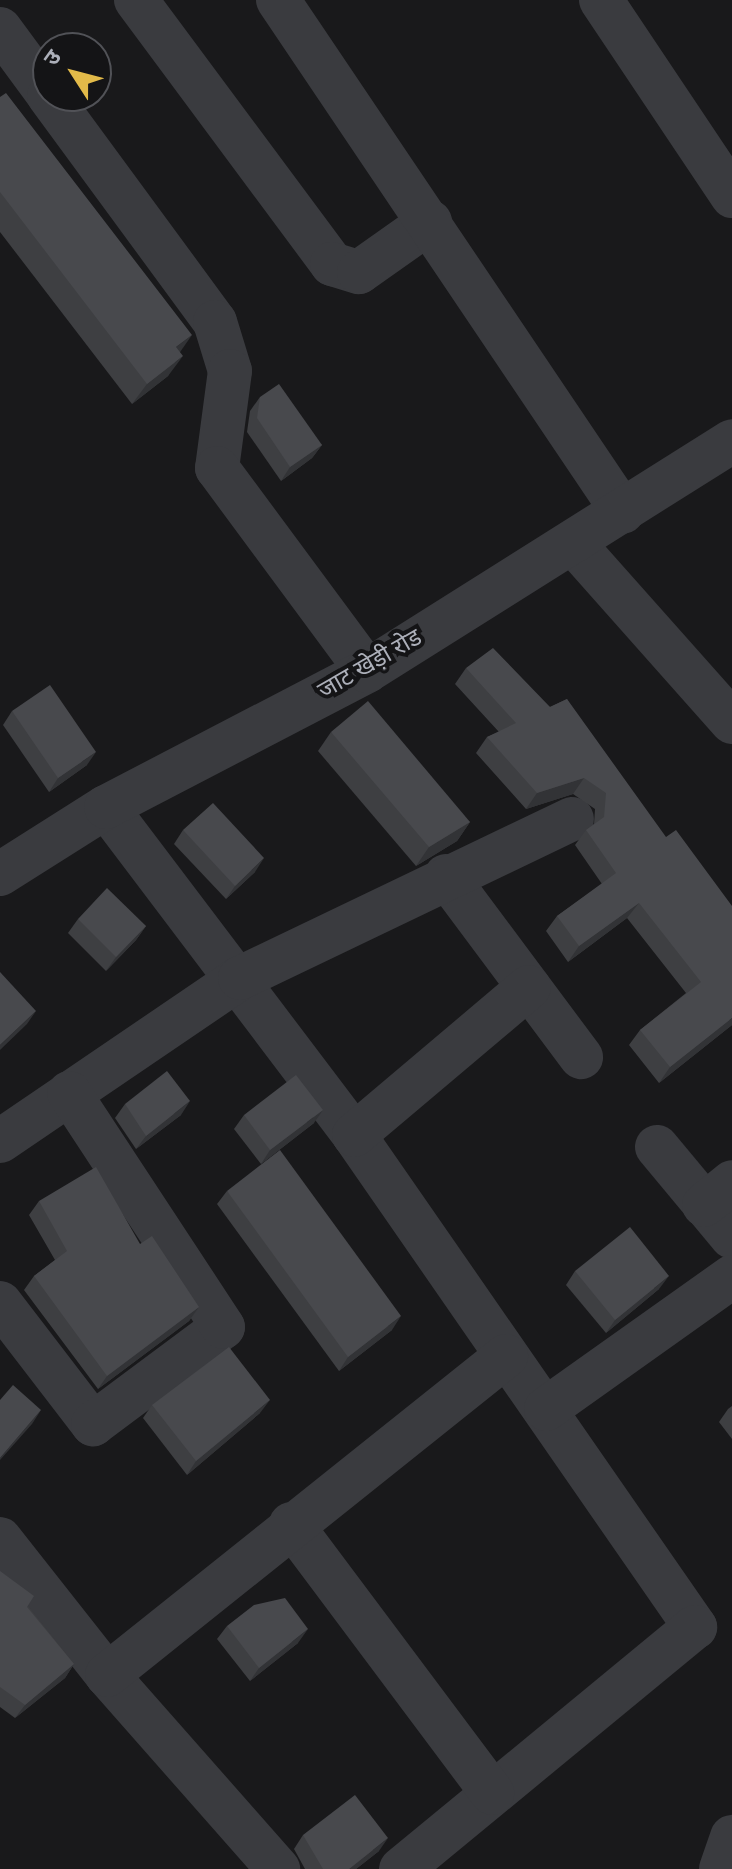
<!DOCTYPE html>
<meta charset="utf-8">
<style>
body{margin:0}
#map{position:relative;width:732px;height:1869px;overflow:hidden;background:#19191b;font-family:Overpass,"Noto Sans Devanagari",sans-serif}
div>[style]{position:absolute}
.minor>*{height:44px;margin:-22px;padding:0 22px;transform-origin:22px;border-radius:22px;background:#3a3b3f}
.wall>*{inset:0;background:#3e3f42}
.shaded-wall>*{inset:0;background:#323336}
.building>*{inset:0;background:#48494d}
span{translate:-50% -50%;white-space:nowrap;text-align:center;line-height:1.15;-webkit-text-stroke:8px #141416;paint-order:stroke}
.street-label{font-size:24px;color:#acafb9}
.north{position:absolute;left:32px;top:32px;width:80px;height:80px;box-sizing:border-box;background:#141416;border:2px solid #515257;border-radius:50%;rotate:306deg;font-size:22px;font-weight:700;line-height:32px;text-align:center;color:#acafb9}
.north::after{content:'';display:block;margin:auto;width:28px;height:36px;background:#e2ba49;clip-path:polygon(50% 0,100% 100%,50% 72%,0 100%)}
</style>
<div id="map">
<div class="minor">
<i style="left:136px;top:0;width:329px;rotate:53.4deg"></i>
<i style="left:332px;top:264px;width:28px;rotate:17deg"></i>
<i style="left:359px;top:272px;width:87px;rotate:-35.2deg"></i>
<i style="left:278px;top:0;width:617px;rotate:56.03deg"></i>
<i style="left:601px;top:0;width:236px;rotate:56.2deg"></i>
<i style="left:0;top:29px;width:81px;rotate:53.6deg"></i>
<i style="left:49px;top:96px;width:280px;rotate:53.7deg"></i>
<i style="left:215px;top:322px;width:51px;rotate:73deg"></i>
<i style="left:230px;top:371px;width:98px;rotate:97.6deg"></i>
<i style="left:217px;top:468px;width:252px;rotate:53.5deg"></i>
<i style="left:574px;top:544px;width:238px;rotate:48.4deg"></i>
<i style="left:106px;top:807px;width:411px;rotate:52.9deg"></i>
<i style="left:354px;top:1135px;width:599px;rotate:55.27deg"></i>
<i style="left:695px;top:1627px;width:381px;rotate:140.5deg"></i>
<i style="left:0;top:874px;width:125px;rotate:-32.3deg"></i>
<i style="left:106px;top:807px;width:294px;rotate:-27.5deg"></i>
<i style="left:367px;top:671px;width:431px;rotate:-32.2deg"></i>
<i style="left:446px;top:876px;width:226px;rotate:53.3deg"></i>
<i style="left:354px;top:1135px;width:229px;rotate:-40.2deg"></i>
<i style="left:0;top:1141px;width:290px;rotate:-34.2deg"></i>
<i style="left:240px;top:978px;width:368px;rotate:-25.6deg"></i>
<i style="left:657px;top:1147px;width:117px;rotate:50.2deg"></i>
<i style="left:704px;top:1205px;width:36px;rotate:-39deg"></i>
<i style="left:0;top:1303px;width:153px;rotate:52.5deg"></i>
<i style="left:93px;top:1424px;width:162px;rotate:-36.7deg"></i>
<i style="left:223px;top:1327px;width:280px;rotate:-123.3deg"></i>
<i style="left:546px;top:1409px;width:228px;rotate:-35.4deg"></i>
<i style="left:291px;top:1524px;width:336px;rotate:53.2deg"></i>
<i style="left:0;top:1539px;width:173px;rotate:51.8deg"></i>
<i style="left:107px;top:1675px;width:259px;rotate:48.6deg"></i>
<i style="left:107px;top:1675px;width:511px;rotate:-38.64deg"></i>
<i style="left:721px;top:1869px;width:34px;rotate:-71deg"></i>
</div>
<div class="wall">
<i style="clip-path:polygon(0 97px,180px 352px,168px 376px,132px 404px,0 232px)"></i>
<i style="clip-path:polygon(260px 397px,322px 445px,312px 458px,281px 481px,247px 432px,250px 411px)"></i>
<i style="clip-path:polygon(466px 668px,550px 707px,567px 699px,732px 1025px,659px 1083px,629px 1045px,640px 1030px,686px 993px,627px 918px,568px 962px,546px 931px,557px 916px,602px 884px,575px 845px,586px 830px,594px 824px,595px 809px,573px 794px,526px 809px,476px 753px,487px 737px,499px 732px,455px 684px)"></i>
<i style="clip-path:polygon(12px 711px,87px 765px,49px 792px,3px 725px)"></i>
<i style="clip-path:polygon(331px 732px,470px 822px,457px 841px,416px 866px,318px 751px)"></i>
<i style="clip-path:polygon(183px 830px,255px 872px,226px 899px,174px 844px)"></i>
<i style="clip-path:polygon(78px 919px,146px 926px,136px 940px,106px 971px,68px 933px)"></i>
<i style="clip-path:polygon(125px 1104px,181px 1115px,136px 1149px,115px 1118px)"></i>
<i style="clip-path:polygon(244px 1115px,314px 1123px,261px 1164px,234px 1129px)"></i>
<i style="clip-path:polygon(227px 1191px,392px 1330px,339px 1371px,217px 1204px)"></i>
<i style="clip-path:polygon(39px 1201px,140px 1244px,199px 1307px,189px 1321px,98px 1389px,24px 1290px,34px 1276px,55px 1260px,29px 1215px)"></i>
<i style="clip-path:polygon(575px 1271px,659px 1289px,606px 1333px,566px 1285px)"></i>
<i style="clip-path:polygon(152px 1405px,260px 1413px,187px 1475px,143px 1418px)"></i>
<i style="clip-path:polygon(732px 1406px,732px 1439px,719px 1422px,728px 1409px)"></i>
<i style="clip-path:polygon(0 1571px,74px 1664px,65px 1678px,15px 1718px,0 1707px)"></i>
<i style="clip-path:polygon(227px 1626px,298px 1643px,250px 1681px,217px 1639px)"></i>
<i style="clip-path:polygon(303px 1835px,379px 1851px,356px 1869px,305px 1869px,294px 1849px)"></i>
</div>
<div class="shaded-wall">
<i style="clip-path:polygon(192px 335px,178px 355px,176px 347px)"></i>
<i style="clip-path:polygon(183px 356px,168px 376px,132px 404px,147px 384px)"></i>
<i style="clip-path:polygon(322px 445px,312px 458px,281px 481px,290px 467px)"></i>
<i style="clip-path:polygon(96px 752px,87px 765px,49px 792px,58px 778px)"></i>
<i style="clip-path:polygon(584px 778px,573px 794px,526px 809px,537px 793px)"></i>
<i style="clip-path:polygon(470px 822px,457px 841px,416px 866px,429px 847px)"></i>
<i style="clip-path:polygon(264px 858px,255px 872px,226px 899px,235px 886px)"></i>
<i style="clip-path:polygon(639px 903px,627px 918px,568px 962px,579px 946px)"></i>
<i style="clip-path:polygon(146px 926px,136px 940px,106px 971px,116px 957px)"></i>
<i style="clip-path:polygon(36px 1011px,27px 1024px,0 1050px,0 1045px)"></i>
<i style="clip-path:polygon(732px 1018px,732px 1025px,659px 1083px,670px 1067px)"></i>
<i style="clip-path:polygon(190px 1101px,181px 1115px,136px 1149px,146px 1136px)"></i>
<i style="clip-path:polygon(323px 1110px,314px 1123px,261px 1164px,270px 1150px)"></i>
<i style="clip-path:polygon(669px 1276px,659px 1289px,606px 1333px,615px 1320px)"></i>
<i style="clip-path:polygon(199px 1307px,189px 1321px,98px 1389px,107px 1376px)"></i>
<i style="clip-path:polygon(401px 1316px,392px 1330px,339px 1371px,348px 1357px)"></i>
<i style="clip-path:polygon(270px 1400px,260px 1413px,187px 1475px,196px 1461px)"></i>
<i style="clip-path:polygon(41px 1410px,32px 1424px,0 1460px,0 1458px)"></i>
<i style="clip-path:polygon(308px 1629px,298px 1643px,250px 1681px,259px 1668px)"></i>
<i style="clip-path:polygon(74px 1664px,65px 1678px,15px 1718px,25px 1705px)"></i>
<i style="clip-path:polygon(388px 1838px,379px 1851px,356px 1869px,349px 1869px)"></i>
</div>
<div class="building">
<i style="clip-path:polygon(6px 93px,192px 335px,176px 347px,183px 356px,147px 384px,0 192px,0 97px)"></i>
<i style="clip-path:polygon(279px 384px,322px 445px,290px 467px,257px 418px,260px 397px)"></i>
<i style="clip-path:polygon(493px 648px,550px 707px,567px 699px,666px 837px,676px 830px,732px 906px,732px 1018px,670px 1067px,640px 1030px,701px 982px,639px 903px,579px 946px,557px 916px,616px 873px,586px 830px,604px 817px,606px 793px,584px 778px,537px 793px,487px 737px,516px 723px,466px 668px)"></i>
<i style="clip-path:polygon(50px 685px,96px 752px,58px 778px,12px 711px)"></i>
<i style="clip-path:polygon(368px 701px,470px 822px,429px 847px,331px 732px)"></i>
<i style="clip-path:polygon(213px 803px,264px 858px,235px 886px,183px 830px)"></i>
<i style="clip-path:polygon(107px 888px,146px 926px,116px 957px,78px 919px)"></i>
<i style="clip-path:polygon(0 972px,36px 1011px,0 1045px)"></i>
<i style="clip-path:polygon(167px 1071px,190px 1101px,146px 1136px,125px 1104px)"></i>
<i style="clip-path:polygon(296px 1075px,323px 1110px,270px 1150px,244px 1115px)"></i>
<i style="clip-path:polygon(280px 1150px,401px 1316px,348px 1357px,227px 1191px)"></i>
<i style="clip-path:polygon(96px 1167px,140px 1244px,152px 1236px,199px 1307px,107px 1376px,34px 1276px,67px 1251px,39px 1201px)"></i>
<i style="clip-path:polygon(630px 1227px,669px 1276px,615px 1320px,575px 1271px)"></i>
<i style="clip-path:polygon(229px 1347px,270px 1400px,196px 1461px,152px 1405px)"></i>
<i style="clip-path:polygon(13px 1385px,41px 1410px,0 1458px,0 1400px)"></i>
<i style="clip-path:polygon(0 1571px,34px 1596px,27px 1607px,74px 1664px,25px 1705px,0 1687px)"></i>
<i style="clip-path:polygon(285px 1598px,308px 1629px,259px 1668px,227px 1626px,254px 1605px)"></i>
<i style="clip-path:polygon(355px 1795px,388px 1838px,349px 1869px,323px 1869px,303px 1835px)"></i>
</div>
<div class="street-label">
<span style="left:371px;top:666px;rotate:-30deg">जाट खेड़ी रोड</span>
</div>
<div class="north">उ</div>
</div>
